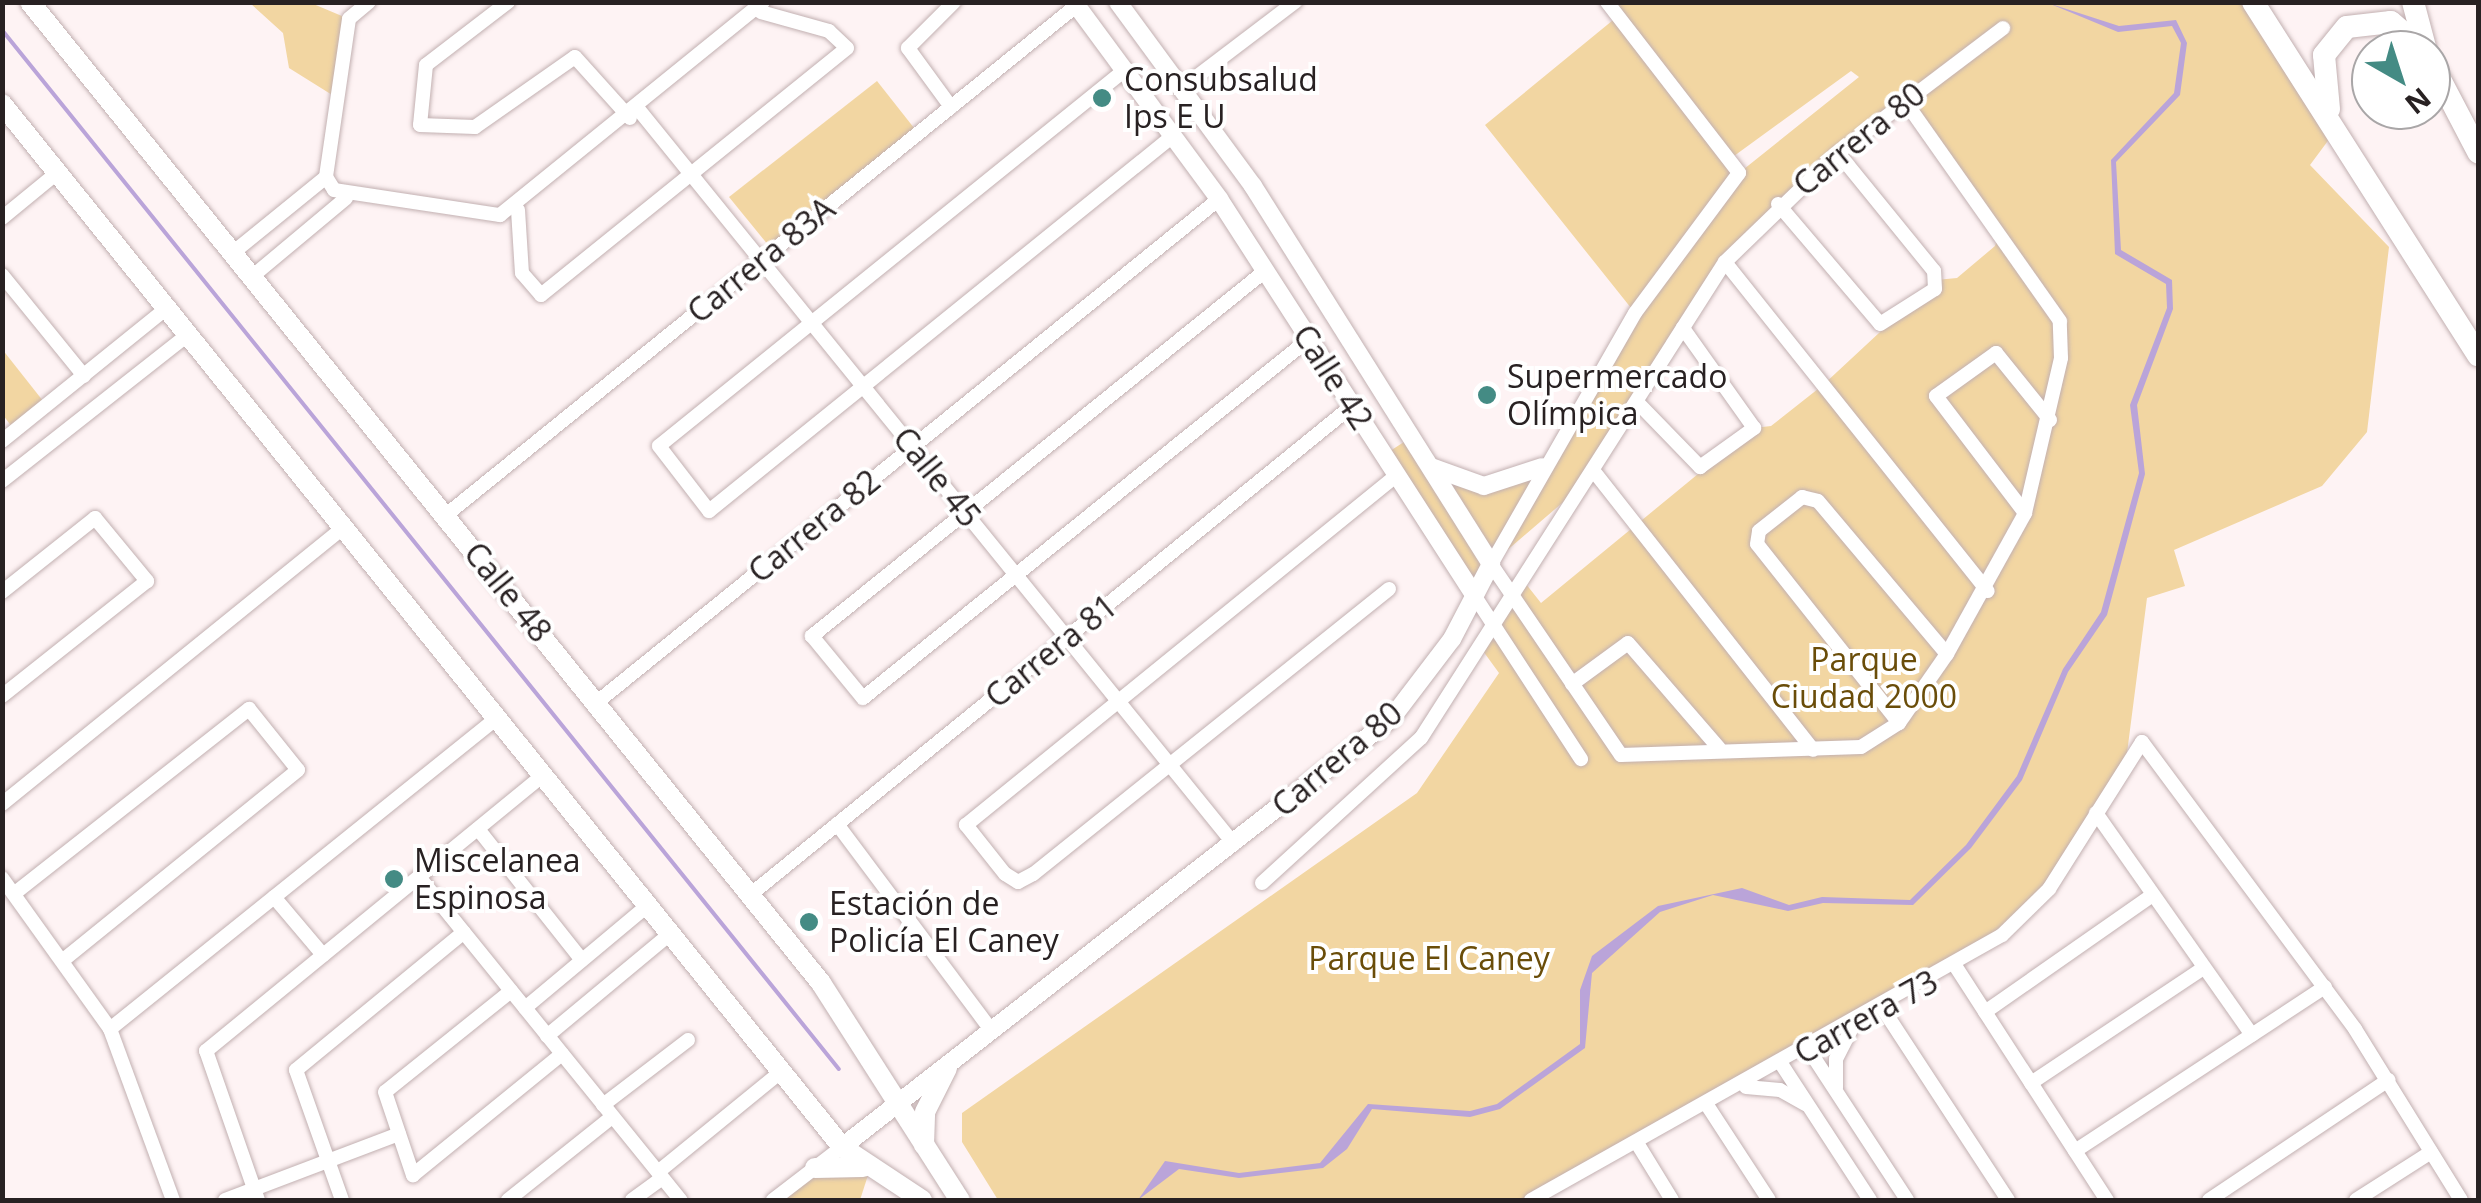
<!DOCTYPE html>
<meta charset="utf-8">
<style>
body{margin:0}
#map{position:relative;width:2481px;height:1203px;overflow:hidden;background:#fef3f4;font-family:"Open Sans",sans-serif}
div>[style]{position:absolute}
.green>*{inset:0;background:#f2d6a2}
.water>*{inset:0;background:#baa4d9}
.stream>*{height:4px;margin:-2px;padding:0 2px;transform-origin:2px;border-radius:2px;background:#baa4d9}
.roads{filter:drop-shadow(0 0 2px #c2b0b1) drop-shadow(0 0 2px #c2b0b1)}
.minor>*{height:14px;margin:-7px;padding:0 7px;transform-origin:7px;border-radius:7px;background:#fff}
.tertiary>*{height:18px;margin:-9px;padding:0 9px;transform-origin:9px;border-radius:9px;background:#fff}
.secondary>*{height:20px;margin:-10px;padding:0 10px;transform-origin:10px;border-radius:10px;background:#fff}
.trunk>*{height:22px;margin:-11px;padding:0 11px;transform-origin:11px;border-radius:11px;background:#fff}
.dots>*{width:28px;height:28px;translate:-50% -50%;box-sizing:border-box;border:5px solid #fff;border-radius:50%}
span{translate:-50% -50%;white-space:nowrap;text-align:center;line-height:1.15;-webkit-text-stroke:8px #fff;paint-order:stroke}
.poi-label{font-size:32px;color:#282122}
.left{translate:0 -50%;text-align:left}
.street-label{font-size:32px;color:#282122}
.park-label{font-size:32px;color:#6a4d09}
.frame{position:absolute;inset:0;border:5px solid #282122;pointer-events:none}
.north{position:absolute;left:2351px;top:30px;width:100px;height:100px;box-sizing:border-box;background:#fff;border:2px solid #a9a6a7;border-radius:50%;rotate:141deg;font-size:28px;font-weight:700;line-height:40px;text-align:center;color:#282122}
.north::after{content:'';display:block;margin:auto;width:35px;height:45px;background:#448b84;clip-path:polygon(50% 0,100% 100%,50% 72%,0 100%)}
</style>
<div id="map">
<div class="green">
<i style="clip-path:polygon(250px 3px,311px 3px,349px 19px,337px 98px,289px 68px,283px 33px)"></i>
<i style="clip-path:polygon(1614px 3px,2253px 3px,2336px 130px,2310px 165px,2389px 247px,2367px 432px,2322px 486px,2174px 550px,2185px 586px,2147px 598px,2127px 753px,2059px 875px,2013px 926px,1531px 1200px,998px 1200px,962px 1142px,962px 1113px,1417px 793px,1499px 673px,1483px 651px,1526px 584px,1541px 603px,1754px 428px,1771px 426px,1823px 385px,1936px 280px,1957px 278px,1995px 246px,2001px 230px,1905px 102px,1725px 262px,1596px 474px,1491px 564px,1474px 595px,1384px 455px,1410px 438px,1428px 465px,1484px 486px,1542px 467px,1635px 313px,1485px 125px,1618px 16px,1739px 173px,1859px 77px,1851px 71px,1734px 156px)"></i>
<i style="clip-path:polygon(877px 81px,918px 133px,773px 251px,729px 197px)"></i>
<i style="clip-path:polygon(2px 349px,47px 406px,15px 431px,3px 415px)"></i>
<i style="clip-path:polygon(815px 1168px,870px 1169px,860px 1200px,773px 1200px)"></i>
</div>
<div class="water">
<i style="clip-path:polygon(2048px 3px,2119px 26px,2176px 20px,2187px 43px,2180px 95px,2116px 162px,2121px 250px,2172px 280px,2173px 309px,2137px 405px,2145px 474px,2107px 615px,2068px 672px,2022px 780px,1971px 848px,1913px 905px,1823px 903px,1788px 911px,1713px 895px,1660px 912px,1592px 973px,1585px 1048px,1500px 1109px,1470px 1117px,1372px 1109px,1347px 1149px,1323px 1168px,1239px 1178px,1179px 1169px,1138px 1200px,1165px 1161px,1239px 1173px,1320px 1163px,1368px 1104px,1470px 1111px,1497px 1104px,1580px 1044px,1580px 990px,1592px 956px,1658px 906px,1742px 888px,1789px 905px,1822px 897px,1910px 900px,1966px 845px,2017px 776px,2063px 669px,2101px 612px,2139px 473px,2130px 405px,2167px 308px,2166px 284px,2115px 254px,2111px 160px,2174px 93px,2181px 43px,2172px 26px,2118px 32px)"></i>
</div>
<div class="stream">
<i style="left:2px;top:30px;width:1334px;rotate:51.15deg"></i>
</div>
<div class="roads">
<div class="minor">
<i style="left:369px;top:2px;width:26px;rotate:140deg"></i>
<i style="left:349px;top:19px;width:160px;rotate:98.3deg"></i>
<i style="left:326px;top:177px;width:15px;rotate:58deg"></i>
<i style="left:334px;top:190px;width:168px;rotate:8.6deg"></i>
<i style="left:500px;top:215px;width:338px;rotate:-39deg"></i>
<i style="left:508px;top:2px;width:103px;rotate:142.5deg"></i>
<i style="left:426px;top:65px;width:60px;rotate:95.7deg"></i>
<i style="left:420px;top:125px;width:55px;rotate:2.1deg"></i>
<i style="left:475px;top:127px;width:122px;rotate:-35deg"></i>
<i style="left:575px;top:57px;width:82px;rotate:48deg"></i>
<i style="left:1607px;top:2px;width:216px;rotate:52.3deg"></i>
<i style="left:1739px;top:173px;width:174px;rotate:126.6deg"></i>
<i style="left:1635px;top:313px;width:289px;rotate:119.8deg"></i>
<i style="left:1491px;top:564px;width:231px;rotate:55.8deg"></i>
<i style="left:1621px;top:755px;width:240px;rotate:-1.9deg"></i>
<i style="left:1861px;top:747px;width:45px;rotate:-32.3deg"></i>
<i style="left:1899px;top:723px;width:84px;rotate:-55.2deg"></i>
<i style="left:1947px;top:654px;width:161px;rotate:-61deg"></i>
<i style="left:2025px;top:513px;width:159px;rotate:-76.9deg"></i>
<i style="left:2061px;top:358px;width:37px;rotate:-92deg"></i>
<i style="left:2060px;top:321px;width:269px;rotate:-125.2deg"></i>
<i style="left:1126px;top:69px;width:600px;rotate:141.09deg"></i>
<i style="left:659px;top:446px;width:82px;rotate:52.4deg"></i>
<i style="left:709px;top:511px;width:598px;rotate:-38.96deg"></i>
<i style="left:1183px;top:87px;width:141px;rotate:-37.2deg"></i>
<i style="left:951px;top:107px;width:73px;rotate:-126.1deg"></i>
<i style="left:908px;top:48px;width:65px;rotate:-45deg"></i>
<i style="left:639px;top:110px;width:945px;rotate:50.97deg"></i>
<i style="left:1778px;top:204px;width:157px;rotate:49.6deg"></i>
<i style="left:1880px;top:324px;width:65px;rotate:-32.5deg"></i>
<i style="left:1935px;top:289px;width:18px;rotate:-93deg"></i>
<i style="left:1934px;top:271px;width:152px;rotate:-129.1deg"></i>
<i style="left:518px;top:210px;width:63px;rotate:86.4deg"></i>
<i style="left:522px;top:273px;width:29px;rotate:49deg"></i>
<i style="left:541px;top:295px;width:393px;rotate:-38.9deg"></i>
<i style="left:847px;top:48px;width:25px;rotate:-137deg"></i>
<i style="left:829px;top:31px;width:71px;rotate:-164.4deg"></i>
<i style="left:2px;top:218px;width:72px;rotate:-39.4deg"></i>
<i style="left:235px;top:251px;width:117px;rotate:-39.1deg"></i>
<i style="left:1725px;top:262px;width:421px;rotate:51.4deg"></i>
<i style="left:1265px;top:271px;width:582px;rotate:141.14deg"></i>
<i style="left:812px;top:636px;width:80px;rotate:50.6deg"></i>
<i style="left:863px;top:698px;width:573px;rotate:-38.83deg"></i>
<i style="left:2px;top:275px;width:130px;rotate:50.9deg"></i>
<i style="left:254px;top:275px;width:120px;rotate:-39.9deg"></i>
<i style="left:1639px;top:404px;width:88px;rotate:45.9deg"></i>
<i style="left:1700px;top:467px;width:67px;rotate:-35.8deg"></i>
<i style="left:1754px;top:428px;width:123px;rotate:-125.4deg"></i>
<i style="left:2px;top:441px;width:212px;rotate:-38.9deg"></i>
<i style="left:1596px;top:474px;width:351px;rotate:51.8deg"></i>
<i style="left:2px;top:481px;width:238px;rotate:-38.2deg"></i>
<i style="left:2025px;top:513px;width:147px;rotate:-127.3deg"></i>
<i style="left:1936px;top:396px;width:74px;rotate:-35.6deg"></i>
<i style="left:1996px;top:353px;width:86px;rotate:51.1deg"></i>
<i style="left:446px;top:515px;width:810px;rotate:-38.94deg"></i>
<i style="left:1389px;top:589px;width:456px;rotate:141.3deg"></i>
<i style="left:1033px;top:874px;width:17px;rotate:152deg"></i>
<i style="left:1018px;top:882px;width:15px;rotate:-148deg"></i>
<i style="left:1005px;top:874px;width:63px;rotate:-128.5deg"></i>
<i style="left:966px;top:825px;width:555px;rotate:-39.08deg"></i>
<i style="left:2px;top:592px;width:119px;rotate:-38.5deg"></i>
<i style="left:95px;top:518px;width:82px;rotate:50.5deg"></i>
<i style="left:147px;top:581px;width:185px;rotate:141.6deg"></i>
<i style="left:1474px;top:595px;width:196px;rotate:56.9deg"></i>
<i style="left:1572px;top:684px;width:69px;rotate:-36.2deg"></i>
<i style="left:1628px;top:643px;width:139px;rotate:49.1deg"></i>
<i style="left:596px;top:703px;width:801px;rotate:-38.97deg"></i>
<i style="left:1899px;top:723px;width:228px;rotate:-128.4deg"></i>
<i style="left:1757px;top:544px;width:13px;rotate:-81deg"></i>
<i style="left:1759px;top:531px;width:55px;rotate:-38.3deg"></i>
<i style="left:1802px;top:497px;width:16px;rotate:14deg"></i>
<i style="left:1818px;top:501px;width:200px;rotate:49.9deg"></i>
<i style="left:2px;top:804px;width:440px;rotate:-39deg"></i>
<i style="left:2096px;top:813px;width:271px;rotate:54.9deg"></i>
<i style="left:837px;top:824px;width:259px;rotate:53.2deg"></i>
<i style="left:478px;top:829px;width:167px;rotate:51.6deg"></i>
<i style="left:419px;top:877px;width:416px;rotate:51deg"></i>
<i style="left:2px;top:878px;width:186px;rotate:54.4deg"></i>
<i style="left:110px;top:1029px;width:182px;rotate:69.8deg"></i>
<i style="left:1262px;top:883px;width:215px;rotate:-42.4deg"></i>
<i style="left:1421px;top:738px;width:565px;rotate:-57.44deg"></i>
<i style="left:1725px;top:262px;width:157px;rotate:-44deg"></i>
<i style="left:1838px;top:153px;width:207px;rotate:-37.1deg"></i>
<i style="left:15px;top:893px;width:298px;rotate:-38.2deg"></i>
<i style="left:249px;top:709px;width:78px;rotate:51.2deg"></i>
<i style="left:298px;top:770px;width:300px;rotate:141deg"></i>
<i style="left:750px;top:895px;width:776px;rotate:-39.09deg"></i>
<i style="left:274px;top:897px;width:76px;rotate:49.8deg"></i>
<i style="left:1956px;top:967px;width:278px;rotate:57.1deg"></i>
<i style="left:511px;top:991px;width:161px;rotate:141.3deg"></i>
<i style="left:385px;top:1092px;width:88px;rotate:71.4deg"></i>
<i style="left:413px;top:1175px;width:192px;rotate:-39.1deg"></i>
<i style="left:525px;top:1008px;width:160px;rotate:-39.9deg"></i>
<i style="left:1883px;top:1009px;width:228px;rotate:56.8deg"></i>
<i style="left:1985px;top:1012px;width:203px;rotate:-34.9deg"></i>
<i style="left:110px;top:1029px;width:496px;rotate:-38.8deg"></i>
<i style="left:547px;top:1036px;width:161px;rotate:-39.7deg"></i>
<i style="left:1809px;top:1050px;width:179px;rotate:56.8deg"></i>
<i style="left:1782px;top:1065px;width:161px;rotate:56.9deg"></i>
<i style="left:2031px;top:1083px;width:206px;rotate:-33.7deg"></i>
<i style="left:1746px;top:1087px;width:34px;rotate:5deg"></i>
<i style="left:1780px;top:1090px;width:29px;rotate:29deg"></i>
<i style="left:1836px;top:1088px;width:29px;rotate:-90deg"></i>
<i style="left:1836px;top:1059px;width:34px;rotate:-63deg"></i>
<i style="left:603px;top:1105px;width:107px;rotate:-37.4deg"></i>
<i style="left:1707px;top:1105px;width:113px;rotate:56.9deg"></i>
<i style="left:1637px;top:1143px;width:67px;rotate:58.4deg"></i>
<i style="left:2075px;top:1151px;width:299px;rotate:-33.3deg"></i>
<i style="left:658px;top:1172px;width:160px;rotate:-39.2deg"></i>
<i style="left:225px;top:1200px;width:186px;rotate:-20.8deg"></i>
<i style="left:258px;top:1200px;width:158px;rotate:-109.2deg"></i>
<i style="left:206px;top:1051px;width:436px;rotate:-39.3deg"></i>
<i style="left:342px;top:1200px;width:138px;rotate:-109.5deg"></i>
<i style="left:296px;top:1070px;width:217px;rotate:-39.4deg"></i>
<i style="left:508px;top:1200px;width:133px;rotate:-38.6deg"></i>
<i style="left:632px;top:1200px;width:37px;rotate:-36deg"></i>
<i style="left:773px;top:1200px;width:87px;rotate:-37.5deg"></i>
<i style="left:1531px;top:1200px;width:540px;rotate:-29.36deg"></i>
<i style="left:2002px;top:935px;width:66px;rotate:-44.4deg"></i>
<i style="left:2049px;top:889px;width:174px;rotate:-57.7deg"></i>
<i style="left:2142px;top:742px;width:357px;rotate:53.4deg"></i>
<i style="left:2355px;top:1029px;width:201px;rotate:58.2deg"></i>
<i style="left:2209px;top:1200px;width:216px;rotate:-33.8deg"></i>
<i style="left:2356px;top:1200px;width:89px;rotate:-32.6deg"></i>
</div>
<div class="tertiary">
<i style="left:1074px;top:2px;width:245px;rotate:53.6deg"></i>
<i style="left:1219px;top:199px;width:471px;rotate:57.2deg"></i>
<i style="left:1431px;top:467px;width:56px;rotate:19.7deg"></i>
<i style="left:1484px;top:486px;width:61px;rotate:-18.1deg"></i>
<i style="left:842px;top:1147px;width:696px;rotate:-37.94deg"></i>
<i style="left:1391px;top:719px;width:101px;rotate:-52.7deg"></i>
<i style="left:1452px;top:639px;width:85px;rotate:-62.5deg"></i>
<i style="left:1491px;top:564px;width:447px;rotate:-122.2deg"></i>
<i style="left:1253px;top:186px;width:228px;rotate:-126.3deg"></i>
</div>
<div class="secondary">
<i style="left:30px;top:2px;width:1260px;rotate:51.12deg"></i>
<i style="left:821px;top:983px;width:258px;rotate:57.4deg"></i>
<i style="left:2px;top:104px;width:1339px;rotate:51.15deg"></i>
<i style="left:842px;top:1147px;width:96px;rotate:33.5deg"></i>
<i style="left:924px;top:1145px;width:33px;rotate:-88deg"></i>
<i style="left:925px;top:1112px;width:49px;rotate:-63.4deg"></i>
<i style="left:815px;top:1168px;width:48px;rotate:-1.2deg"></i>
</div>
<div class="trunk">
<i style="left:2253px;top:2px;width:419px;rotate:57.5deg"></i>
<i style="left:2413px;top:2px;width:47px;rotate:75.1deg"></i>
<i style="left:2431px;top:62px;width:102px;rotate:62.4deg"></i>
<i style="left:2329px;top:109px;width:54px;rotate:-95.3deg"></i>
<i style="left:2324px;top:55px;width:36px;rotate:-51deg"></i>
<i style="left:2347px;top:27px;width:44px;rotate:-6.5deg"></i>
<i style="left:2391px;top:22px;width:43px;rotate:41.2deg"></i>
</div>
</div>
<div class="dots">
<i style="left:1102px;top:98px;background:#448b84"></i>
<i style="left:1487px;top:395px;background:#448b84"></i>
<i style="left:394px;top:879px;background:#448b84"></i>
<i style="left:809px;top:922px;background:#448b84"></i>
</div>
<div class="poi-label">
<span class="left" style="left:1124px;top:98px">Consubsalud<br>Ips E U</span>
<span class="left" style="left:1507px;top:395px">Supermercado<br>Olímpica</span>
<span class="left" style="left:414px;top:879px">Miscelanea<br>Espinosa</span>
<span class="left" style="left:829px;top:922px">Estación de<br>Policía El Caney</span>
</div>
<div class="street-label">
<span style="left:1859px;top:139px;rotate:-39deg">Carrera 80</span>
<span style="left:761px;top:260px;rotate:-39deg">Carrera 83A</span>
<span style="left:1333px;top:377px;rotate:57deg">Calle 42</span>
<span style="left:937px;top:477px;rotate:51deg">Calle 45</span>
<span style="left:814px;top:526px;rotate:-39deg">Carrera 82</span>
<span style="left:508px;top:592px;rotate:51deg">Calle 48</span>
<span style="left:1051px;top:651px;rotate:-39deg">Carrera 81</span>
<span style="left:1337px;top:759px;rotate:-40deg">Carrera 80</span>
<span style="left:1866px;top:1017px;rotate:-29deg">Carrera 73</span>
</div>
<div class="park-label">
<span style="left:1864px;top:678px">Parque<br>Ciudad 2000</span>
<span style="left:1429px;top:958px">Parque El Caney</span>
</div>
<div class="frame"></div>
<div class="north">N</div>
</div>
